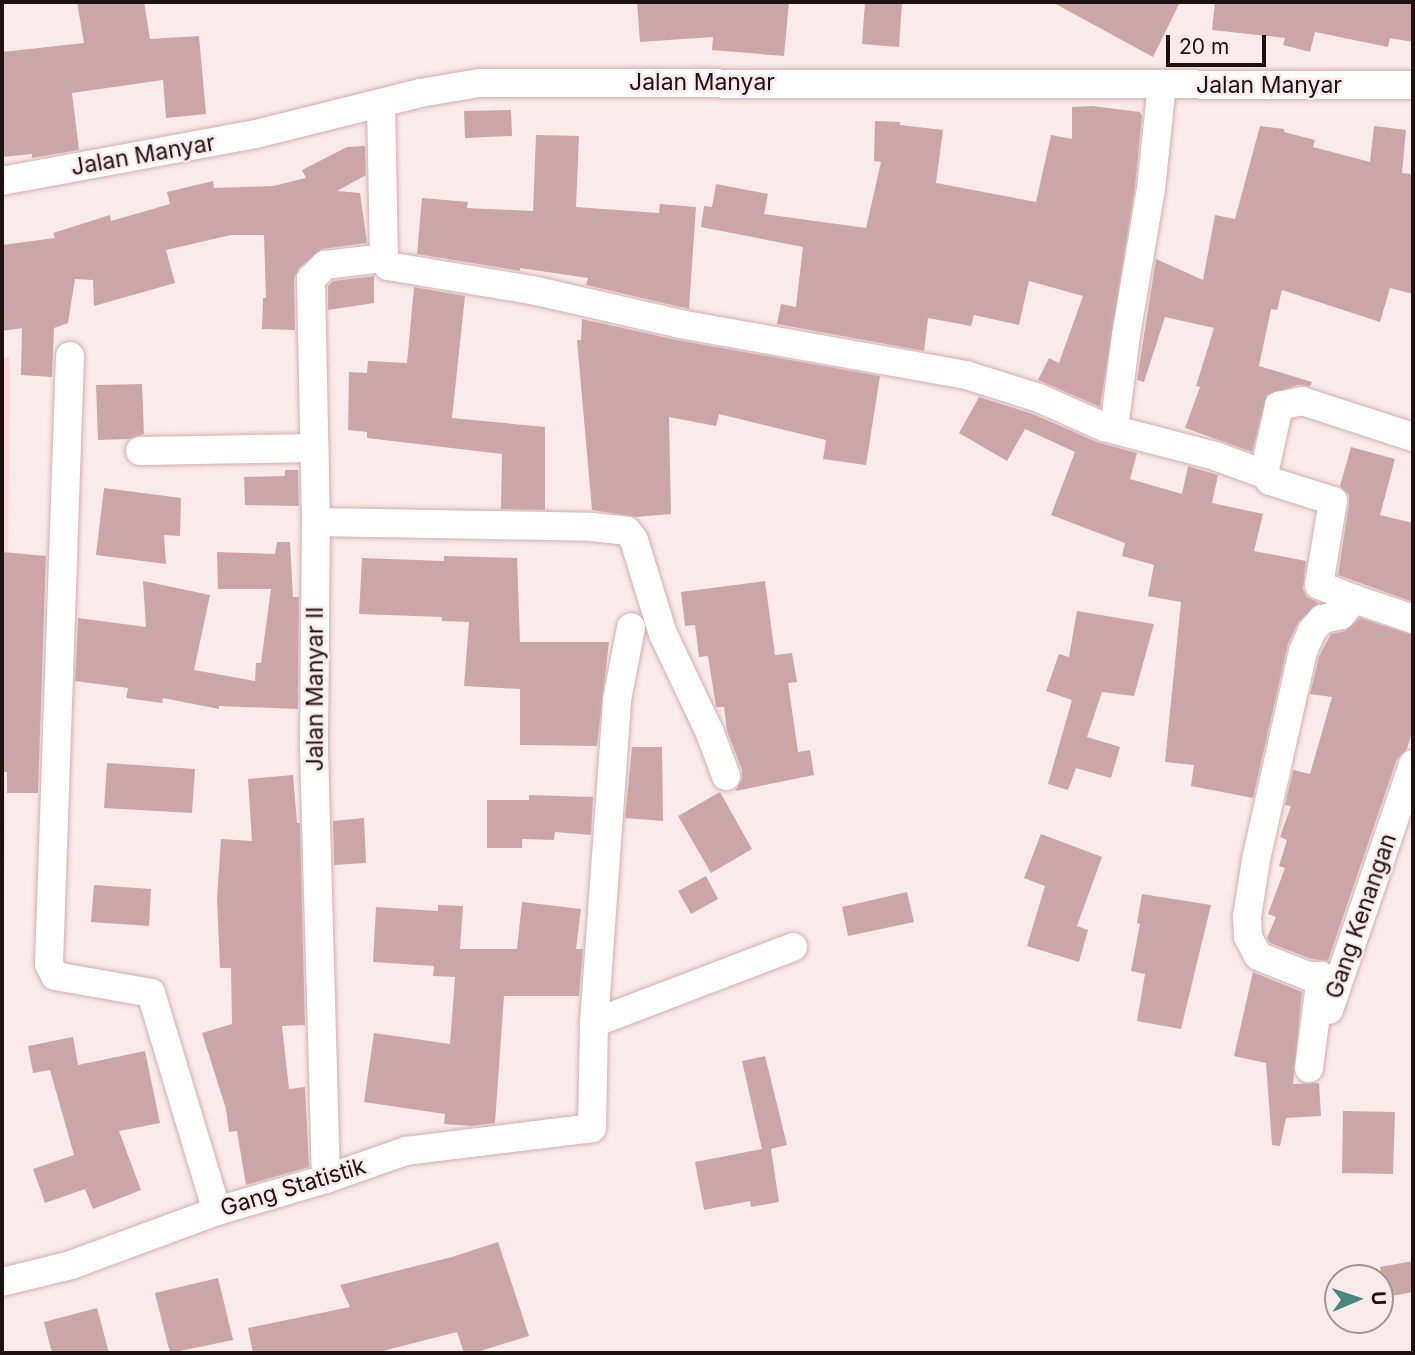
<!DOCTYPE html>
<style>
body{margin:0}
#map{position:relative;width:1415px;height:1355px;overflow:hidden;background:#faeaeb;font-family:Inter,sans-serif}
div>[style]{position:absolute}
.built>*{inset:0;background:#fdd7d9}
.building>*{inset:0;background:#cba6a8}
.roads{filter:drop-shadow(0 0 2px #d3aeb0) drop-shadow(0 0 2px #d3aeb0)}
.minor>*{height:28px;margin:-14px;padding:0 14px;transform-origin:14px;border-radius:14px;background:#fff}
span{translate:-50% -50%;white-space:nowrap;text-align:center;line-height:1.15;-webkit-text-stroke:5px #faeaeb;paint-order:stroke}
.street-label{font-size:23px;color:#1e1112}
.frame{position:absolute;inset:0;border:4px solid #1e1112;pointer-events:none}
.north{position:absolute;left:1324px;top:1264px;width:70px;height:70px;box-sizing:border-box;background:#faeaeb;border:2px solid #a29394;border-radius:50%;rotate:88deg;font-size:19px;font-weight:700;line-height:28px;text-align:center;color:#1e1112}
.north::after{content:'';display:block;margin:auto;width:24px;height:32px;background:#45897e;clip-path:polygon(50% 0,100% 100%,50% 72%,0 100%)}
.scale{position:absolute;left:1166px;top:35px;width:100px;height:32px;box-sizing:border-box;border:4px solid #1e1112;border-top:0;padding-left:9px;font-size:21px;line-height:24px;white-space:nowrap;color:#1e1112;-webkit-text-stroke:5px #faeaeb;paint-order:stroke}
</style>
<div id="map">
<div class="built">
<i style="clip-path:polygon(10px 357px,3px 997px,2px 358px)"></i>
</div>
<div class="building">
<i style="clip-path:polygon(77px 2px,144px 2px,150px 39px,199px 36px,206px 114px,166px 118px,163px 80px,72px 93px,79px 150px,32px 158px,32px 154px,2px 157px,2px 52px,84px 43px)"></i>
<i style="clip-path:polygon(637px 2px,789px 2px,784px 56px,712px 50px,713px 37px,640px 42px)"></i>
<i style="clip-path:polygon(865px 2px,902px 2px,899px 47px,862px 44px)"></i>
<i style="clip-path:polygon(1052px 2px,1180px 2px,1153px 57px)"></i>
<i style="clip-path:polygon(1215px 2px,1413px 2px,1413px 42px,1390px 38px,1388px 47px,1315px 32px,1310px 52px,1283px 45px,1285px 38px,1212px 30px)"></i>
<i style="clip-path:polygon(1092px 106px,1140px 112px,1142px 116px,1135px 187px,1100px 407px,1038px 380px,1049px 358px,1059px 363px,1083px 296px,1029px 281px,1019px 325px,974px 315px,971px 326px,928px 318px,924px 351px,777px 324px,781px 304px,796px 307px,803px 247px,701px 227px,704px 206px,712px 207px,716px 184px,768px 194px,764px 214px,866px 228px,881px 162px,874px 161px,875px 121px,900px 122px,900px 125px,943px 130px,936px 183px,1036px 202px,1051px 135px,1072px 139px,1072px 107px)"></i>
<i style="clip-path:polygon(511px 110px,512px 136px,465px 138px,464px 111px)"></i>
<i style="clip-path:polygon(1260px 126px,1284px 129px,1284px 132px,1315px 140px,1313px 147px,1370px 162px,1374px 126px,1406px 130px,1402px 173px,1413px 174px,1413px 294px,1390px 288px,1380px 322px,1282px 290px,1277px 310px,1271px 309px,1259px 366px,1312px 382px,1310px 386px,1298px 385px,1267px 395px,1252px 452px,1185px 428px,1200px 387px,1196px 386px,1214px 328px,1165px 317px,1144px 382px,1137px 380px,1156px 259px,1203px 280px,1215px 215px,1235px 219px)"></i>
<i style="clip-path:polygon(536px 135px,579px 136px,576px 207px,659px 213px,660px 204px,696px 207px,689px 309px,586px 285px,588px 278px,520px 268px,520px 271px,417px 254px,422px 198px,468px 202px,467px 208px,533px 211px)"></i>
<i style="clip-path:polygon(365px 146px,366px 175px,337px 191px,360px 193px,367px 243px,322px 249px,299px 268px,294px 279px,295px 330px,262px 329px,263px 298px,266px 298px,264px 235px,231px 235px,166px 250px,175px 283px,94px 306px,93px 280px,75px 279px,68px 323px,54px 328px,52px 377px,21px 375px,22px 328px,2px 331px,2px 245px,55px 238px,53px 233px,110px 215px,111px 221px,170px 204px,167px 192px,213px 181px,214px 188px,273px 186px,306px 178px,302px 170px,347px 147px)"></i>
<i style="clip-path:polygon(374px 276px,374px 303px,328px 310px,328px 286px,333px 281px)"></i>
<i style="clip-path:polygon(414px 287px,465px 296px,452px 418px,545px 427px,545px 510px,501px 509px,502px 454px,367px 438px,367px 432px,348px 430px,349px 372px,367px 373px,368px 361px,407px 363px)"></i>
<i style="clip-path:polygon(582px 319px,677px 340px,880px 376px,866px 465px,823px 459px,826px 440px,719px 414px,716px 426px,669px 417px,671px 514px,636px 517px,592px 510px,577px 340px,581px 340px)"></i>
<i style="clip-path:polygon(142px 384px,144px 434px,129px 439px,98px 440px,96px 385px)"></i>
<i style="clip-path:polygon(979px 397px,1033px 414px,1097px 442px,1137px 453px,1130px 479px,1182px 494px,1188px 466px,1218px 475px,1212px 503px,1263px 514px,1254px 551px,1306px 561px,1303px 589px,1307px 597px,1319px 603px,1299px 621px,1288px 644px,1253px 798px,1191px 786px,1194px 765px,1165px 762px,1181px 602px,1148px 596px,1154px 565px,1122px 556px,1125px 543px,1051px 515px,1075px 452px,1025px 429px,1007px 461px,959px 433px)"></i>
<i style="clip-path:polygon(1351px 447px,1395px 459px,1380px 515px,1413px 523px,1413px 602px,1338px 575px,1349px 503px,1349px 495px,1340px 486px)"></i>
<i style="clip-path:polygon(285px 470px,298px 470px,299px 506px,245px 505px,244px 477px,285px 476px)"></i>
<i style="clip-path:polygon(104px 488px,181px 498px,180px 536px,164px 535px,166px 564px,96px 555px)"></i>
<i style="clip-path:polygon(277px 542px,290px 542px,293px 597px,299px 597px,298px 709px,219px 706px,219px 709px,163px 698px,162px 703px,126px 698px,128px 688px,75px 681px,78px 618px,146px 627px,143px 581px,210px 595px,194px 670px,255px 681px,256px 663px,261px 663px,271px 589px,218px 589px,217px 552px,275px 554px)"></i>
<i style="clip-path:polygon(2px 552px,46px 556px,38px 793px,7px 793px,7px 772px,2px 772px)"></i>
<i style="clip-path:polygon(444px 556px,517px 558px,520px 642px,609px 642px,597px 746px,520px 745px,520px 689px,464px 686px,469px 622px,442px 621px,442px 617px,359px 614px,362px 558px,444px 561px)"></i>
<i style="clip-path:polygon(765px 581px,775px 655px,792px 653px,797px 682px,788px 683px,798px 752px,810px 750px,814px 775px,735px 791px,742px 779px,742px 770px,727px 731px,724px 707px,716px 707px,708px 656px,699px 657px,695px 625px,685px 626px,681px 592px)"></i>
<i style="clip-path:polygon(1077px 611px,1154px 624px,1134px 696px,1102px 692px,1087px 737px,1120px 747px,1111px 778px,1076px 768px,1068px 790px,1048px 784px,1072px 700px,1046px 691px,1059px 654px,1069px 657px)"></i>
<i style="clip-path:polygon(1360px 618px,1413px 635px,1413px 729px,1407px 749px,1397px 759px,1328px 961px,1311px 959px,1270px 943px,1267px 938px,1276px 917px,1268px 914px,1285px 868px,1279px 866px,1287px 840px,1280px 837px,1291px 806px,1285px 805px,1293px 770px,1310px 774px,1332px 697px,1310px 694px,1319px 656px,1331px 634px,1345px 631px)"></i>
<i style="clip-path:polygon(632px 747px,662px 747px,663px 821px,625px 818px)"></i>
<i style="clip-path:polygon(107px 763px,195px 769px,192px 813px,104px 808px)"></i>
<i style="clip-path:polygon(293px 775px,297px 823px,300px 823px,305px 1025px,282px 1026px,289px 1089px,305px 1087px,309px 1167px,246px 1185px,237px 1131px,229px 1132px,226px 1109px,202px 1033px,232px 1024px,231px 968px,220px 968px,217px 898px,221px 839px,252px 841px,248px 779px)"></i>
<i style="clip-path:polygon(720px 792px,752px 849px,711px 873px,678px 816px)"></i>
<i style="clip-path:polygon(529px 795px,593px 797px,591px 835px,555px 832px,554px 840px,522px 839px,522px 848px,487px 848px,487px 800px,529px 800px)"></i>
<i style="clip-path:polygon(364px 818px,366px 863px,334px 865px,333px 821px)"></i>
<i style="clip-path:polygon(1041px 834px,1102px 857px,1077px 926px,1088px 930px,1079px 962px,1027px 946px,1045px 886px,1024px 878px)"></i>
<i style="clip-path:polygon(706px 876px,718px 899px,691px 914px,678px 891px)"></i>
<i style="clip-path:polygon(94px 885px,151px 889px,149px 926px,91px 922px)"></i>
<i style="clip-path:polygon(907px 892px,914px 922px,848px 936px,842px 907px)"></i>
<i style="clip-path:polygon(1142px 894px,1211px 905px,1181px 1029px,1137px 1021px,1145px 974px,1131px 971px,1140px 924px,1137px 923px)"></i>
<i style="clip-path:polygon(522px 902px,581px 909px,576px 949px,583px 949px,579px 996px,504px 996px,495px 1123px,472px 1126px,444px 1124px,445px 1114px,364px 1102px,374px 1033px,450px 1044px,455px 977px,433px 976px,434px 966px,373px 962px,376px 907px,438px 911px,438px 905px,463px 906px,460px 949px,517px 949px)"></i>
<i style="clip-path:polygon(1253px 972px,1302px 992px,1293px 1084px,1319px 1083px,1321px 1116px,1286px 1118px,1280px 1146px,1272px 1145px,1266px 1063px,1234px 1056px)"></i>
<i style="clip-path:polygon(73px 1037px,78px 1065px,145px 1051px,160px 1123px,119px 1131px,141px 1190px,93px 1209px,85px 1189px,45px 1203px,33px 1169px,74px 1155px,50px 1070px,33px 1073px,28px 1046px)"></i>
<i style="clip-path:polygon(765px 1056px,787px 1145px,771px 1149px,779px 1202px,751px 1207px,750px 1201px,704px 1210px,695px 1162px,762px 1149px,742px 1061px)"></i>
<i style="clip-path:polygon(1343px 1111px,1395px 1112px,1393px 1174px,1342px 1173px)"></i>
<i style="clip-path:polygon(498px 1242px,529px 1336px,474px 1353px,464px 1353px,457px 1332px,375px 1353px,253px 1353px,248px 1328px,350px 1307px,340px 1285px,452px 1257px)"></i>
<i style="clip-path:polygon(1413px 1261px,1413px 1292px,1386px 1297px,1380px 1267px)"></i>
<i style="clip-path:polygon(218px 1278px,233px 1340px,170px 1353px,155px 1293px)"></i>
<i style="clip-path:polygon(97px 1308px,109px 1353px,52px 1353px,44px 1322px)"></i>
</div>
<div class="roads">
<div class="minor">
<i style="left:381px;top:103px;width:155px;rotate:88.9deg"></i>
<i style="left:384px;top:258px;width:9px;rotate:63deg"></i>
<i style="left:388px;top:266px;width:146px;rotate:9.5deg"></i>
<i style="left:532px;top:290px;width:152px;rotate:12.9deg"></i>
<i style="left:680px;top:324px;width:291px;rotate:10.1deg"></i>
<i style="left:966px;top:375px;width:77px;rotate:17.5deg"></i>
<i style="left:1039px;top:398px;width:71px;rotate:24deg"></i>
<i style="left:1104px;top:427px;width:115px;rotate:14.6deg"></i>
<i style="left:1215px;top:456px;width:52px;rotate:20.2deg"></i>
<i style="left:1264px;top:474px;width:9px;rotate:49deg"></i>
<i style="left:1270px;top:481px;width:66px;rotate:17.6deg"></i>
<i style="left:1333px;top:501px;width:85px;rotate:99.5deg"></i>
<i style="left:1319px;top:585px;width:38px;rotate:22deg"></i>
<i style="left:1354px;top:599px;width:21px;rotate:129deg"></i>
<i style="left:1341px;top:615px;width:19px;rotate:168deg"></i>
<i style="left:1322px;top:619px;width:16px;rotate:130deg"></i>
<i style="left:1312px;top:631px;width:22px;rotate:114deg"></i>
<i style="left:1303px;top:651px;width:214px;rotate:102.7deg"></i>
<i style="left:1256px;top:860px;width:58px;rotate:99deg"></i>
<i style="left:1247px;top:917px;width:20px;rotate:87deg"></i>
<i style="left:1248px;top:937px;width:21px;rotate:62deg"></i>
<i style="left:1258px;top:956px;width:54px;rotate:21.8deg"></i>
<i style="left:1308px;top:976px;width:13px"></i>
<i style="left:1321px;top:976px;width:93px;rotate:97.4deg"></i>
<i style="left:2px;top:181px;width:258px;rotate:-10.5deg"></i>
<i style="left:256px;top:134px;width:169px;rotate:-14deg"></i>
<i style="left:420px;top:93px;width:60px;rotate:-9.6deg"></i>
<i style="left:479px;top:83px;width:934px;rotate:0.12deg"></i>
<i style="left:70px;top:356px;width:608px;rotate:91.98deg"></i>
<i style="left:49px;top:964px;width:13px;rotate:63deg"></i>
<i style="left:55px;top:976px;width:97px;rotate:10deg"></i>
<i style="left:151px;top:993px;width:228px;rotate:73.2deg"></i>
<i style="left:1114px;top:429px;width:95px;rotate:-82.7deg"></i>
<i style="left:1126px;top:335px;width:148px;rotate:-80.3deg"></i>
<i style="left:1151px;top:189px;width:106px;rotate:-84deg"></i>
<i style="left:140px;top:451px;width:174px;rotate:-1deg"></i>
<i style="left:1264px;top:474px;width:70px;rotate:-77.6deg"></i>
<i style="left:1279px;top:406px;width:24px;rotate:-12deg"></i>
<i style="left:1302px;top:401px;width:117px;rotate:18deg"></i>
<i style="left:316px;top:522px;width:275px;rotate:1deg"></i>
<i style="left:591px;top:527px;width:36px;rotate:6deg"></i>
<i style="left:627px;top:531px;width:11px;rotate:52deg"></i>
<i style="left:634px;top:540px;width:98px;rotate:72.9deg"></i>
<i style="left:663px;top:634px;width:110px;rotate:64.6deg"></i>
<i style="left:710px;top:733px;width:46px;rotate:69.6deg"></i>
<i style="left:1354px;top:599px;width:62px;rotate:18.7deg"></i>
<i style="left:1329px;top:1010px;width:260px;rotate:-71.1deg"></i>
<i style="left:594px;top:1023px;width:213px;rotate:-20.9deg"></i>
<i style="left:326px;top:1179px;width:435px;rotate:-91.6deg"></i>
<i style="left:314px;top:744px;width:222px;rotate:-89.5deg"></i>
<i style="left:316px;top:522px;width:243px;rotate:-91.2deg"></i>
<i style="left:311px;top:279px;width:20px;rotate:-45deg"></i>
<i style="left:325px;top:265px;width:59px;rotate:-6.8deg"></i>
<i style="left:2px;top:1282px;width:71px;rotate:-13.8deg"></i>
<i style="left:71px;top:1265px;width:156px;rotate:-20.3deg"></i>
<i style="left:217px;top:1211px;width:114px;rotate:-16.4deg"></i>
<i style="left:326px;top:1179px;width:85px;rotate:-19.3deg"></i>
<i style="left:406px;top:1151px;width:187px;rotate:-7deg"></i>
<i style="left:592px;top:1128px;width:105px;rotate:-88.9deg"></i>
<i style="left:594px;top:1023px;width:324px;rotate:-85.9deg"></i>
<i style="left:617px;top:700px;width:74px;rotate:-79.1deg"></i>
</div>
</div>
<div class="street-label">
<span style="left:702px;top:82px">Jalan Manyar</span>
<span style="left:1269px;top:85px">Jalan Manyar</span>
<span style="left:143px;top:155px;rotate:-10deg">Jalan Manyar</span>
<span style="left:315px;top:689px;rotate:-90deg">Jalan Manyar II</span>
<span style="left:1361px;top:916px;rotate:-71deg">Gang Kenangan</span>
<span style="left:293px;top:1187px;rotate:-17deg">Gang Statistik</span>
</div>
<div class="frame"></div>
<div class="north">U</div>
<div class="scale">20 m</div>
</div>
